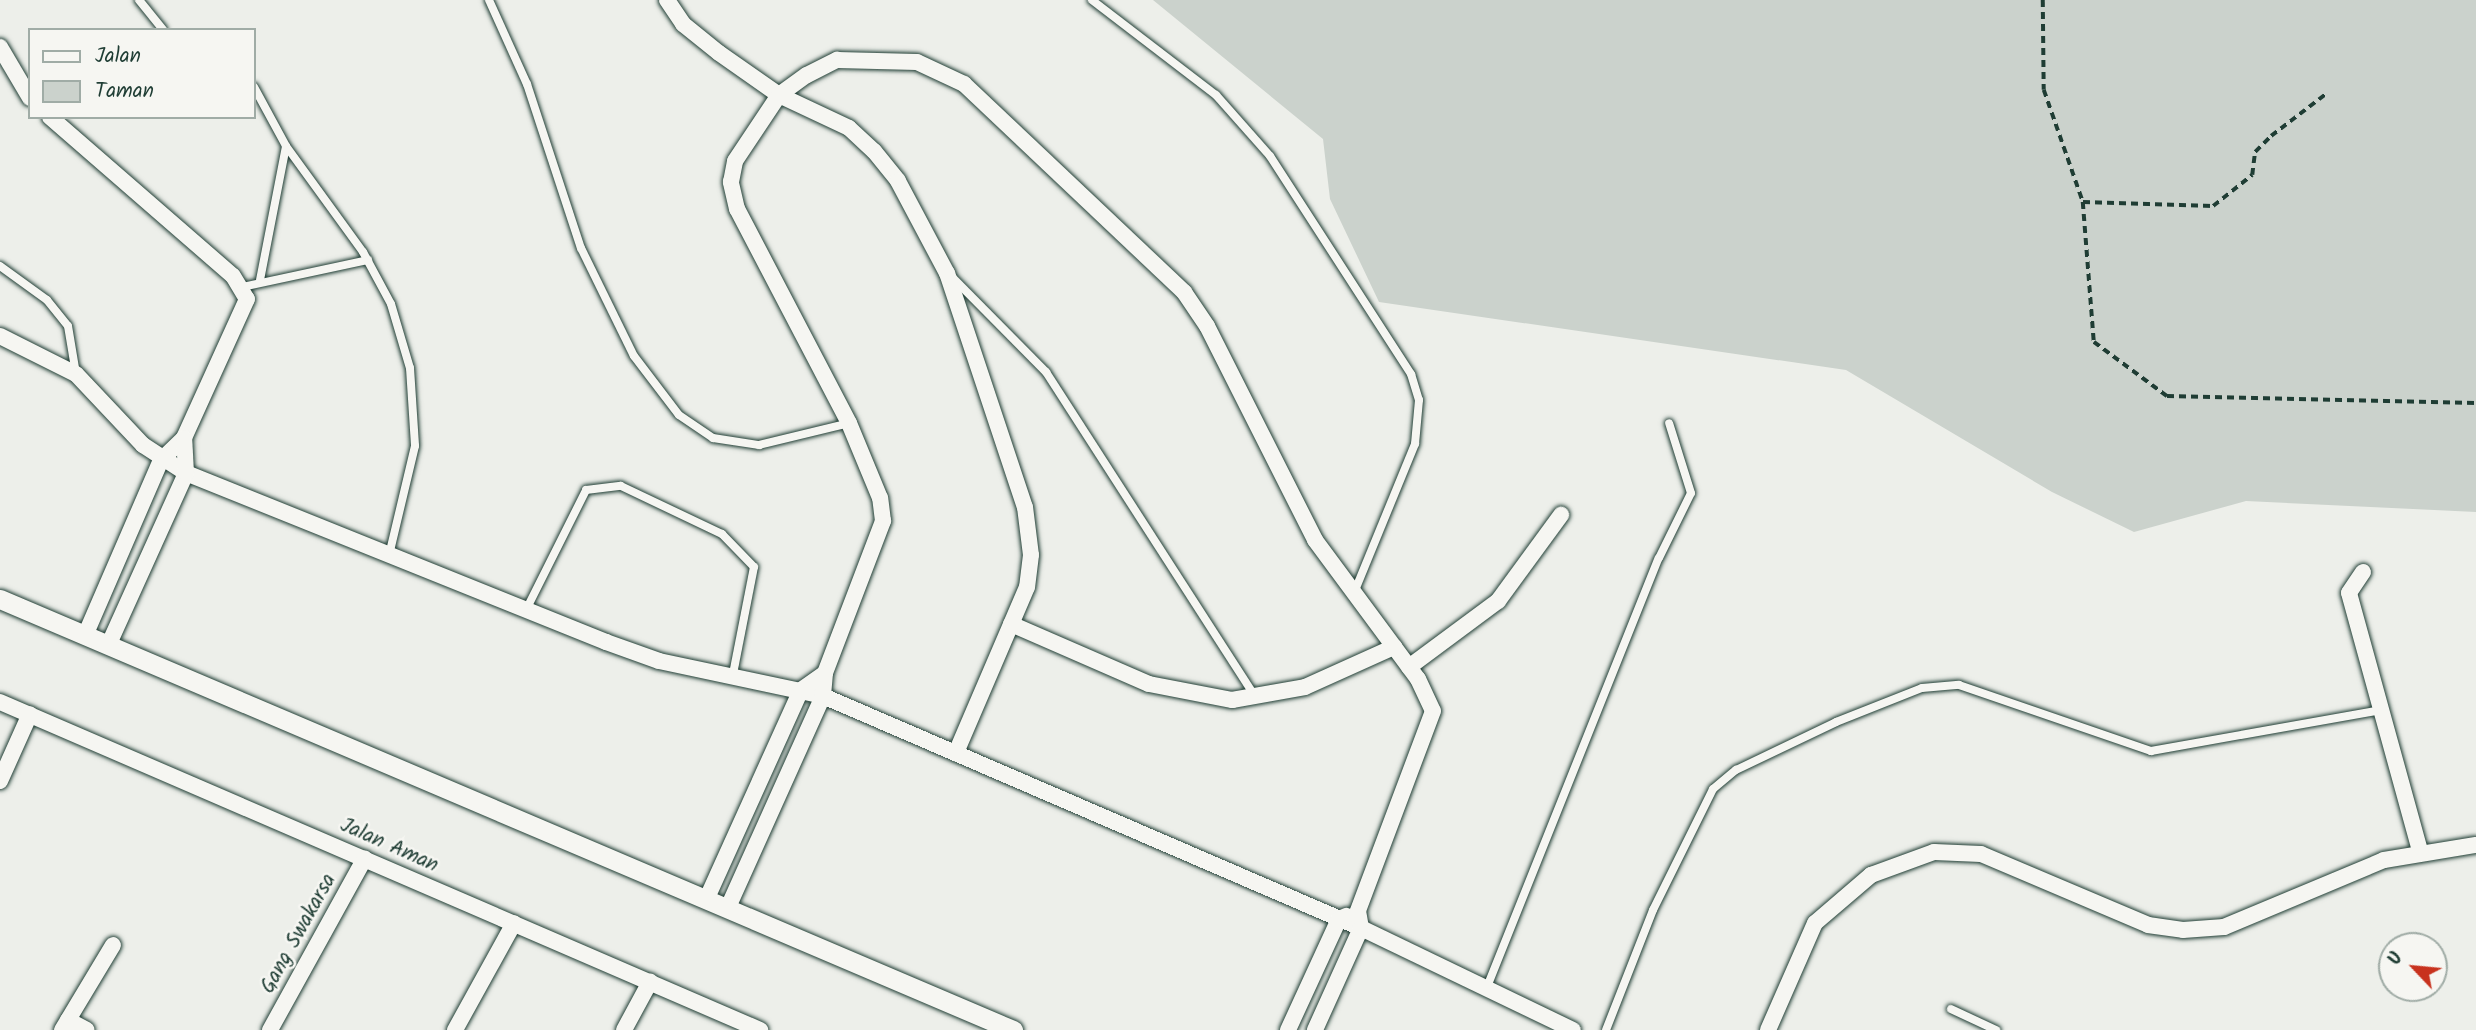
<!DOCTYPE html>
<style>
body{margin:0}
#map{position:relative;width:2476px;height:1030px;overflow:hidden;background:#edefea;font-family:Kalam,sans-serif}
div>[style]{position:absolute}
.green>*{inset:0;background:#cbd2cc}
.path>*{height:3.5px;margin-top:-1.75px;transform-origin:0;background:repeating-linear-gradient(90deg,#1f3d34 0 7px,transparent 0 12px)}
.roads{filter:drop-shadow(0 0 2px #1f3d34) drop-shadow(0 0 2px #1f3d34)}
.service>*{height:8px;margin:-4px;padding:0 4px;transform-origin:4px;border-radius:4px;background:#f6f6f2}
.minor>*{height:16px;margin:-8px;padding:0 8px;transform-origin:8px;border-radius:8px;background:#f6f6f2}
.tertiary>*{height:19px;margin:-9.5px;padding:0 9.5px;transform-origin:9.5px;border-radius:9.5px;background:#f6f6f2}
span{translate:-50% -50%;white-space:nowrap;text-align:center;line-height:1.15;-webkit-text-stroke:5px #f6f6f2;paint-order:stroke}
.street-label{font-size:21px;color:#1f3d34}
.legend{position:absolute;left:28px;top:28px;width:228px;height:91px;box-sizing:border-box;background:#f6f6f2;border:2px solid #a0aca6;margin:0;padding:9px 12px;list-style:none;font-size:21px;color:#1f3d34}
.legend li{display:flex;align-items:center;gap:14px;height:35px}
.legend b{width:35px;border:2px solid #a0aca6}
.north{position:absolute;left:2378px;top:932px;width:70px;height:70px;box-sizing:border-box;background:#f6f6f2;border:2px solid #a0aca6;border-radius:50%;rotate:296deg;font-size:19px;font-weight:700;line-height:28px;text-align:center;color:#1f3d34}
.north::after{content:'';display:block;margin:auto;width:24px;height:32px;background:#c8321e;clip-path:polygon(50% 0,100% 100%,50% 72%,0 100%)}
</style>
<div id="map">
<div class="green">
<i style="clip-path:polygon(1153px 0,2476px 0,2476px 512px,2246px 501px,2134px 532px,2052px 492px,1846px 370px,1379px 302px,1330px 199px,1323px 139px)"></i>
</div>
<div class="path">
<i style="left:2043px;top:0;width:90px;rotate:89.4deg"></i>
<i style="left:2044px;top:90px;width:119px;rotate:70.8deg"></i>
<i style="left:2083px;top:202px;width:130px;rotate:1.8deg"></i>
<i style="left:2213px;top:206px;width:50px;rotate:-38.5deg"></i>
<i style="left:2252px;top:175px;width:23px;rotate:-83deg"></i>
<i style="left:2255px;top:152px;width:23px;rotate:-45deg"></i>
<i style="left:2271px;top:136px;width:71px;rotate:-37.5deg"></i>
<i style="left:2083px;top:202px;width:140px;rotate:85.5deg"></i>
<i style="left:2094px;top:342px;width:91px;rotate:36.5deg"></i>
<i style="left:2167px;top:396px;width:309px;rotate:1.3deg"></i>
</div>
<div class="roads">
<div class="service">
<i style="left:139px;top:0;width:38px;rotate:51deg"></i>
<i style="left:489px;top:0;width:92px;rotate:65.7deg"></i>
<i style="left:527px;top:84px;width:173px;rotate:71.8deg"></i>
<i style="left:581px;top:248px;width:120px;rotate:63.9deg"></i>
<i style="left:634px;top:356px;width:74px;rotate:52.7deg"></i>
<i style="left:679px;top:415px;width:41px;rotate:34.1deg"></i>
<i style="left:713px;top:438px;width:47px;rotate:8.7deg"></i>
<i style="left:759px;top:445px;width:93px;rotate:-13.7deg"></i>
<i style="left:1092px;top:0;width:156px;rotate:37.5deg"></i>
<i style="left:1216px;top:95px;width:81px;rotate:48.5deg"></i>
<i style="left:1270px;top:156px;width:260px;rotate:57.1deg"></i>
<i style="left:1411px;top:374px;width:27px;rotate:73deg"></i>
<i style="left:1419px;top:400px;width:44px;rotate:95.2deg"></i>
<i style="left:1415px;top:444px;width:161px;rotate:112.3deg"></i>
<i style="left:254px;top:87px;width:67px;rotate:61.5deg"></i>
<i style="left:286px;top:146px;width:131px;rotate:54deg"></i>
<i style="left:363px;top:252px;width:59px;rotate:61.7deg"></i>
<i style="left:391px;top:304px;width:67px;rotate:73.5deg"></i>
<i style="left:410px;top:368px;width:78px;rotate:86.3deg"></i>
<i style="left:415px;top:446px;width:108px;rotate:103.4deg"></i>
<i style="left:0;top:266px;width:58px;rotate:35.9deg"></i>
<i style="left:47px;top:300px;width:33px;rotate:51deg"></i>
<i style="left:68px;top:326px;width:49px;rotate:80.5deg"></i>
<i style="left:952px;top:277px;width:134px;rotate:45.3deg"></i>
<i style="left:1046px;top:372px;width:386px;rotate:57.2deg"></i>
<i style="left:260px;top:280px;width:136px;rotate:-79deg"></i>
<i style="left:242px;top:287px;width:129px;rotate:-12.1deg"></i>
<i style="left:527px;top:608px;width:132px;rotate:-63.4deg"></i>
<i style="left:586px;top:490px;width:35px;rotate:-7deg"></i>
<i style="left:621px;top:486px;width:112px;rotate:25.4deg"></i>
<i style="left:722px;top:534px;width:46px;rotate:45.9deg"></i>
<i style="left:754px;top:567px;width:109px;rotate:101.1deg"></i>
<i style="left:1487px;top:987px;width:462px;rotate:-68.2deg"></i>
<i style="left:1659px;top:558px;width:72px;rotate:-63.8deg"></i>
<i style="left:1691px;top:493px;width:73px;rotate:-107.4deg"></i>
<i style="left:1951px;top:1009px;width:50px;rotate:25deg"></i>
<i style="left:1606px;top:1030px;width:129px;rotate:-68.6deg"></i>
<i style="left:1653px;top:910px;width:135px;rotate:-63.6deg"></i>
<i style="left:1713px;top:789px;width:30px;rotate:-40deg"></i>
<i style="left:1736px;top:770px;width:111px;rotate:-25.6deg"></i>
<i style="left:1836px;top:722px;width:92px;rotate:-21.6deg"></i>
<i style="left:1922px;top:688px;width:37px;rotate:-5deg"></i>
<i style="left:1959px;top:685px;width:203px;rotate:19deg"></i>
<i style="left:2151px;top:751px;width:234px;rotate:-10.1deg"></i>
</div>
<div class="minor">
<i style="left:667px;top:0;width:29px;rotate:56deg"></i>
<i style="left:683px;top:24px;width:46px;rotate:38.9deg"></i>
<i style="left:719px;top:53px;width:73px;rotate:35deg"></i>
<i style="left:779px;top:95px;width:77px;rotate:25.2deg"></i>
<i style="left:849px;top:128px;width:34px;rotate:43deg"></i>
<i style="left:874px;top:151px;width:38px;rotate:51deg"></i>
<i style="left:898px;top:181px;width:104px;rotate:62deg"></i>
<i style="left:947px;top:273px;width:247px;rotate:71.6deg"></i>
<i style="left:1025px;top:507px;width:48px;rotate:82.9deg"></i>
<i style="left:1031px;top:555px;width:32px;rotate:97deg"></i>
<i style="left:1027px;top:587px;width:181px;rotate:113.2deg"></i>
<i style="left:0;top:47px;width:59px;rotate:59.5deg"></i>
<i style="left:50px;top:117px;width:242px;rotate:41deg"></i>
<i style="left:233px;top:276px;width:27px;rotate:59deg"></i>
<i style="left:247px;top:299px;width:153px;rotate:114.4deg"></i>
<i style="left:184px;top:438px;width:32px;rotate:136deg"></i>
<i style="left:161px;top:460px;width:192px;rotate:113.4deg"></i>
<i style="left:0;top:336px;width:85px;rotate:26.6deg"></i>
<i style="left:76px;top:374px;width:98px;rotate:46.7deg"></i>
<i style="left:143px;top:445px;width:51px;rotate:33.1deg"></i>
<i style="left:186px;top:473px;width:453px;rotate:21.9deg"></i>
<i style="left:606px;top:642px;width:56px;rotate:19.7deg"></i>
<i style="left:659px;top:661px;width:168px;rotate:12deg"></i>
<i style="left:823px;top:696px;width:586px;rotate:23.33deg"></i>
<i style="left:1361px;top:928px;width:235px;rotate:25.7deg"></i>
<i style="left:2363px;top:572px;width:25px;rotate:124deg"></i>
<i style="left:2349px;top:593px;width:268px;rotate:74.6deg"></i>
<i style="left:1011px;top:624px;width:150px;rotate:23.5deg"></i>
<i style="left:1149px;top:684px;width:85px;rotate:10.9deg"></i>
<i style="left:1232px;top:700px;width:74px;rotate:-10.1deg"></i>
<i style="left:1305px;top:687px;width:98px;rotate:-24.2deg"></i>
<i style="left:108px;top:646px;width:190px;rotate:-65.7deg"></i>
<i style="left:186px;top:473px;width:35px;rotate:-93deg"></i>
<i style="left:1409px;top:667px;width:111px;rotate:-36.6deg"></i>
<i style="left:1498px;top:601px;width:107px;rotate:-53.8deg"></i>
<i style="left:825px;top:673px;width:163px;rotate:-69.1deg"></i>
<i style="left:883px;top:521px;width:23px;rotate:-97deg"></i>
<i style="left:880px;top:498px;width:81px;rotate:-112.5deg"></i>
<i style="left:849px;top:423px;width:242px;rotate:-117.6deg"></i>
<i style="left:737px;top:209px;width:28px;rotate:-103deg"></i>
<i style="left:731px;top:182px;width:21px;rotate:-79deg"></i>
<i style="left:735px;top:161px;width:79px;rotate:-56.3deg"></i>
<i style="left:779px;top:95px;width:34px;rotate:-36deg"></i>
<i style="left:807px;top:75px;width:34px;rotate:-27deg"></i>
<i style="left:837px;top:60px;width:80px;rotate:1.4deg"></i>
<i style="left:917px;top:62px;width:52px;rotate:25.1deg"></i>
<i style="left:964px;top:84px;width:303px;rotate:43.4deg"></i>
<i style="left:1184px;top:292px;width:41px;rotate:55.9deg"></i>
<i style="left:1207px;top:326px;width:240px;rotate:63.2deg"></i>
<i style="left:1315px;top:540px;width:173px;rotate:53.5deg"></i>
<i style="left:1418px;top:679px;width:35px;rotate:65deg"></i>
<i style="left:1433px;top:711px;width:214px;rotate:110.6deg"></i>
<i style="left:1358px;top:911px;width:17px;rotate:80deg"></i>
<i style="left:1361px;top:928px;width:112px;rotate:114.3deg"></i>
<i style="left:0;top:702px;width:828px;rotate:23.34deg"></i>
<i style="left:0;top:781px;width:73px;rotate:-65.9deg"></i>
<i style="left:707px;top:898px;width:228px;rotate:-65.7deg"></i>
<i style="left:801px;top:690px;width:29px;rotate:-35deg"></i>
<i style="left:825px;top:673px;width:23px;rotate:95deg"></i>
<i style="left:823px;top:696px;width:231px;rotate:114.2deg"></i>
<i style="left:68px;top:1020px;width:21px;rotate:28deg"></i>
<i style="left:62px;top:1030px;width:99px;rotate:-59deg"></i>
<i style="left:270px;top:1030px;width:196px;rotate:-61.1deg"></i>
<i style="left:455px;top:1030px;width:122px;rotate:-61.1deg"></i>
<i style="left:624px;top:1030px;width:55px;rotate:-61.6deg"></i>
<i style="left:1288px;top:1030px;width:122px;rotate:-65.3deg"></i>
<i style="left:1339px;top:919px;width:8px;rotate:-23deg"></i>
<i style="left:1768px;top:1030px;width:117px;rotate:-66.3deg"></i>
<i style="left:1815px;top:923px;width:74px;rotate:-40.6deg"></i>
<i style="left:1871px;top:875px;width:67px;rotate:-20.1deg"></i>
<i style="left:1934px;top:852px;width:47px;rotate:2.4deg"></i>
<i style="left:1981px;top:854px;width:181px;rotate:23deg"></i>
<i style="left:2148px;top:925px;width:35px;rotate:8deg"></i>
<i style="left:2183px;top:930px;width:41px;rotate:-4.2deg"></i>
<i style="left:2224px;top:927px;width:173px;rotate:-22.7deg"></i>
<i style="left:2384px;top:860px;width:93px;rotate:-9.3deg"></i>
</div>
<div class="tertiary">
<i style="left:0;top:599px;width:1101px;rotate:23.05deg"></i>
</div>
</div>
<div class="street-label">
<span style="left:389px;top:846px;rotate:24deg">Jalan Aman</span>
<span style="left:299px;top:934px;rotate:-61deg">Gang Swakarsa</span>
</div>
<ul class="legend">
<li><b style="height:9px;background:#f6f6f2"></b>Jalan</li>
<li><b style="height:19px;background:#cbd2cc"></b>Taman</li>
</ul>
<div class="north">U</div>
</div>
